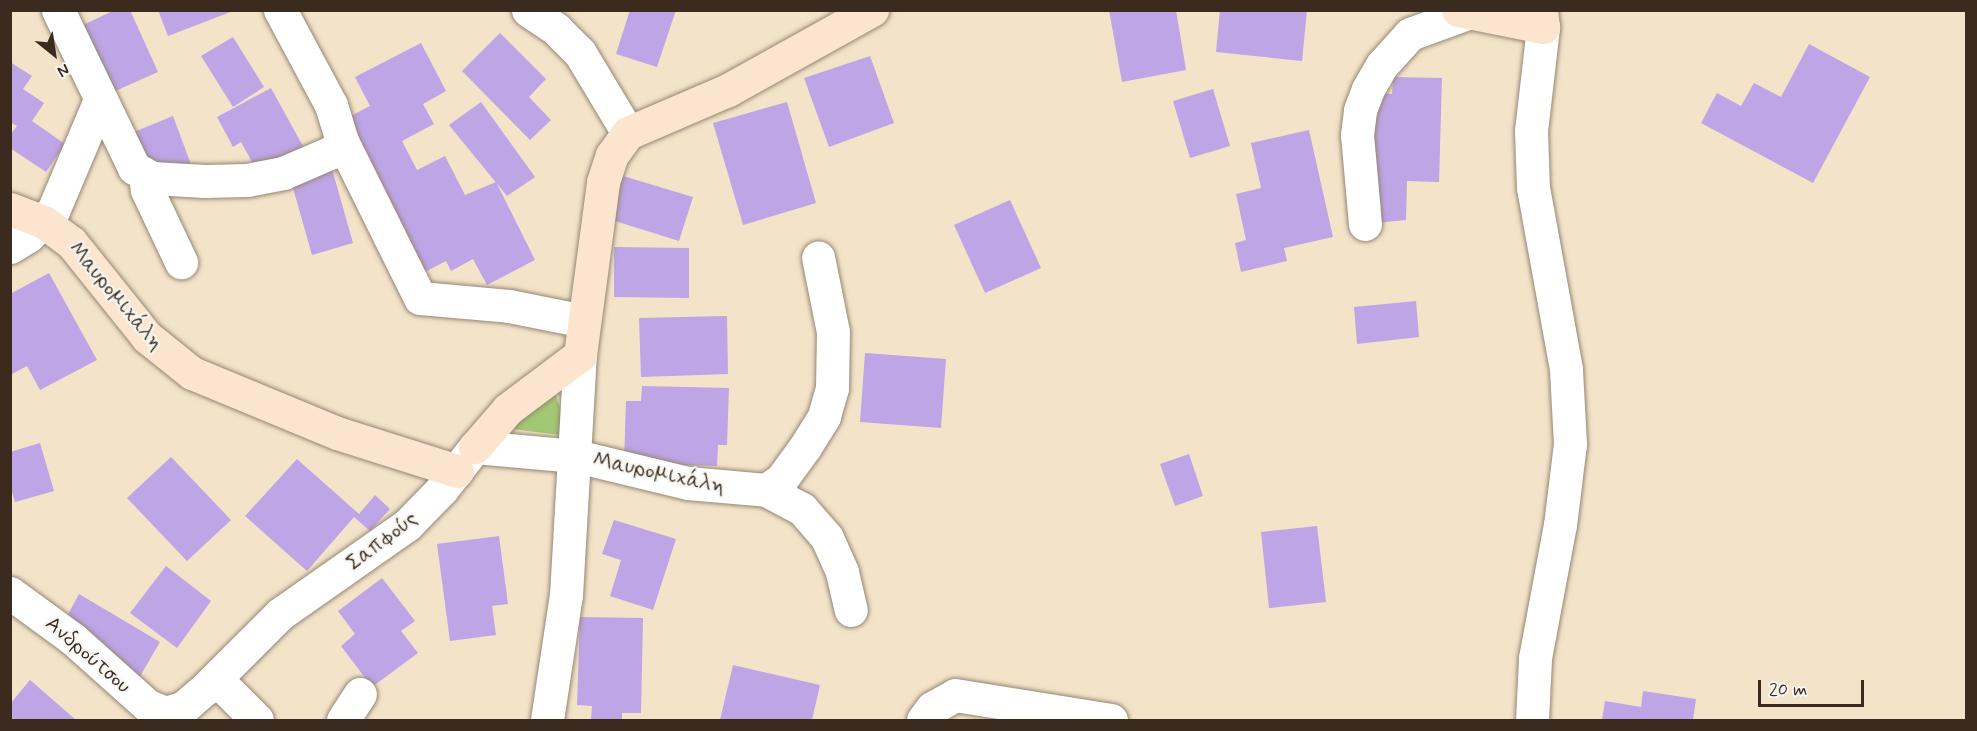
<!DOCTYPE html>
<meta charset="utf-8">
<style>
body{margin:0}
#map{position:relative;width:1977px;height:731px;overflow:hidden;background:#f2e3c9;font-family:Mynerve,sans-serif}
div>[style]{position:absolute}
.green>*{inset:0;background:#a3c873}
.building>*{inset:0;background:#bda5e6}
.roads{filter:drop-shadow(0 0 2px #968674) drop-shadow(0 0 2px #968674)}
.street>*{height:33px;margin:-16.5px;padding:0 16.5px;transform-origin:16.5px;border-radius:16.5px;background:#fff}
.secondary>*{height:33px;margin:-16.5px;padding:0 16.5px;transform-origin:16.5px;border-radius:16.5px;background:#fce5cf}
span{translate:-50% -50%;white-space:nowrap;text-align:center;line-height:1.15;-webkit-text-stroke:4.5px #f6f6f2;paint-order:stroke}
.street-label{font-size:21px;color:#3b2a1e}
.frame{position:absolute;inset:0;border:12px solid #3b2a1e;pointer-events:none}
.north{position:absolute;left:24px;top:24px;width:60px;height:60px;-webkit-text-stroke:4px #f6f6f2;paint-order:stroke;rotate:150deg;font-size:16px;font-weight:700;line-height:24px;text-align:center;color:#3b2a1e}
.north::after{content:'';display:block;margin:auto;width:21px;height:27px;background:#3b2a1e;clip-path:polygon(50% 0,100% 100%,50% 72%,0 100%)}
.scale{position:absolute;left:1758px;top:680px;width:106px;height:27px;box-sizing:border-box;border:3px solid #3b2a1e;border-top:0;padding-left:8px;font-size:18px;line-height:21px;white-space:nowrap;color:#3b2a1e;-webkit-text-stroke:4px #f6f6f2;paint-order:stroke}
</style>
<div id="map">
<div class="green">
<i style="clip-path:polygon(554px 389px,562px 414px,560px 435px,512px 429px,517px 415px)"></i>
</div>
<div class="building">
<i style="clip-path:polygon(115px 10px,130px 10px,158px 72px,113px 92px,83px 25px)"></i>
<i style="clip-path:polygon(158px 10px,233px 10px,233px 11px,168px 36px)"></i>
<i style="clip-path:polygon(630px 10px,676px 10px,657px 67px,616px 54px)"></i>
<i style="clip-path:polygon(1109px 10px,1176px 10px,1186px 70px,1122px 82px)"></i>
<i style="clip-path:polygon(1220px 10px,1307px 10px,1302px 61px,1216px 52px)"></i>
<i style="clip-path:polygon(500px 33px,546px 79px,529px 97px,551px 120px,530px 140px,462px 71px)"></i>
<i style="clip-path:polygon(233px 37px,264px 87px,233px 107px,201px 56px)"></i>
<i style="clip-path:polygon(421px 43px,446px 91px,423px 104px,434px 124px,402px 141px,417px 170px,445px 156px,465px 195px,496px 182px,535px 260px,487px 285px,473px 259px,451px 271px,446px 261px,421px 274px,345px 119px,370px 106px,355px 77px)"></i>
<i style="clip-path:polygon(1809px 44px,1870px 77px,1813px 183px,1701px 123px,1717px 93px,1741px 106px,1754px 83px,1781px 97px)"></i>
<i style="clip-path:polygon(870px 56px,894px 123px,829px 147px,804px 78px)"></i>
<i style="clip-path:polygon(10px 62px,32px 76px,23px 89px,44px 103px,32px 121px,65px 144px,46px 172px,10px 148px,10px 135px,17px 126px,10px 122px)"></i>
<i style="clip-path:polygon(1393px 77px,1442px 78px,1439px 182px,1407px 181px,1406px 220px,1365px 224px,1374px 93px,1392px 94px)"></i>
<i style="clip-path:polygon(271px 88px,304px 148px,258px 173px,241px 142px,233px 147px,217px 117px)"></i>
<i style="clip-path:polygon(1213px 89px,1230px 146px,1190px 158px,1173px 101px)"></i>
<i style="clip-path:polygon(481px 102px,535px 177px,507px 196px,449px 125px)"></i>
<i style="clip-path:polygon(787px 102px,816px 203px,743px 225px,713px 123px)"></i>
<i style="clip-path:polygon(173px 116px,193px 170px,145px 176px,129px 134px)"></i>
<i style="clip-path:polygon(1309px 130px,1333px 237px,1284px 248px,1287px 261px,1241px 272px,1235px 243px,1246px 240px,1236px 194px,1261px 188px,1251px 143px)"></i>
<i style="clip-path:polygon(332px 169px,353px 243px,312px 255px,291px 181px)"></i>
<i style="clip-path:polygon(613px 173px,693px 197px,679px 241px,599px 216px)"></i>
<i style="clip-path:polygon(1010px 200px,1041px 268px,985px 293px,954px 225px)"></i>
<i style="clip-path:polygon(614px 247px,689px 248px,689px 298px,614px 297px)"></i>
<i style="clip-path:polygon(49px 273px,97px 360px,40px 390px,27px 366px,10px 375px,10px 294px)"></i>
<i style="clip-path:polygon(1416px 301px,1419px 337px,1357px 344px,1354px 307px)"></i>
<i style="clip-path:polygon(727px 316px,728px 374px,641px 377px,639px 318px)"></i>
<i style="clip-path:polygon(865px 353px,946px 359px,941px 428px,860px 422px)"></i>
<i style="clip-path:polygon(642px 386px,729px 388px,727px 445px,718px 445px,717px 466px,624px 463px,626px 401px,641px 401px)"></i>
<i style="clip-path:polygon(40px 443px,54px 491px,15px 502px,10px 485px,10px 452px)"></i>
<i style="clip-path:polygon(1189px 454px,1203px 496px,1175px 506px,1160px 464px)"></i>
<i style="clip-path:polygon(171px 457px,231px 520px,187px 561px,127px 498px)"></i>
<i style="clip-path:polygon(297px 459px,359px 514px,375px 495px,390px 509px,370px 531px,354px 517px,307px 571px,245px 516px)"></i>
<i style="clip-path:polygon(614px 520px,676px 539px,653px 610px,610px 596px,621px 560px,602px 554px)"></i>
<i style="clip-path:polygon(1317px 526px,1326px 602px,1269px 608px,1261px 532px)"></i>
<i style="clip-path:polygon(499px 536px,508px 604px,492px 606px,496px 635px,450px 641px,437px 544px)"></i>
<i style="clip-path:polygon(166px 566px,211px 601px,177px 648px,130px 613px)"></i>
<i style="clip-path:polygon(382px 578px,415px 621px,401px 631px,418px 653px,372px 687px,341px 646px,355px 634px,338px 611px)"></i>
<i style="clip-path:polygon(79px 594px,160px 642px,139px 678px,60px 629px)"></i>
<i style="clip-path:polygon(580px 617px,643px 618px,641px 713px,622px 713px,622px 720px,591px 720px,592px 706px,577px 705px)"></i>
<i style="clip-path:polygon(733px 665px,820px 685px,812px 720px,720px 720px)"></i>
<i style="clip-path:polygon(30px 680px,76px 720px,10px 720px,10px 704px)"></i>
<i style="clip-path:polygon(1643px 691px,1696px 699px,1693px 720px,1602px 720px,1605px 701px,1641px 707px)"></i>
</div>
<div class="roads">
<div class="street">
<i style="left:58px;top:10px;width:175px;rotate:64.3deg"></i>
<i style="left:134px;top:168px;width:21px;rotate:29deg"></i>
<i style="left:152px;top:178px;width:53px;rotate:3.2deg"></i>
<i style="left:205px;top:181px;width:42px;rotate:-1.4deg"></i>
<i style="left:247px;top:180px;width:37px;rotate:-11deg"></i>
<i style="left:283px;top:173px;width:53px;rotate:-23.2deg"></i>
<i style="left:332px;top:152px;width:15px;rotate:-48deg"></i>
<i style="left:342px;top:141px;width:38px;rotate:-107deg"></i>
<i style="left:331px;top:105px;width:108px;rotate:-118.2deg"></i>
<i style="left:528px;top:10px;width:34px;rotate:34deg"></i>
<i style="left:556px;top:29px;width:34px;rotate:45deg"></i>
<i style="left:580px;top:53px;width:93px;rotate:59deg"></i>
<i style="left:342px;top:141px;width:175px;rotate:63.6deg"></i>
<i style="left:420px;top:298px;width:89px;rotate:5.1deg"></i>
<i style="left:509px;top:306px;width:76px;rotate:11.3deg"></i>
<i style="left:145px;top:176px;width:14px;rotate:82deg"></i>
<i style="left:147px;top:190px;width:80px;rotate:64.7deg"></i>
<i style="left:1365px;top:224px;width:89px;rotate:-95.1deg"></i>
<i style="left:1357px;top:135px;width:25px;rotate:-83deg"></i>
<i style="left:1360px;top:110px;width:22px;rotate:-69deg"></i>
<i style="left:1368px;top:89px;width:28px;rotate:-60deg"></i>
<i style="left:1382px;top:65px;width:42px;rotate:-47.9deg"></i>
<i style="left:1410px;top:34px;width:59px;rotate:-20deg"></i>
<i style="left:10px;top:247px;width:21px;rotate:-31deg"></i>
<i style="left:28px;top:236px;width:35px;rotate:-45deg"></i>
<i style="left:53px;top:211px;width:118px;rotate:-67.1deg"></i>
<i style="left:766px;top:490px;width:41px;rotate:27.8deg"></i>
<i style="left:802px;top:509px;width:38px;rotate:49deg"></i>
<i style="left:827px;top:538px;width:37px;rotate:66deg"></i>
<i style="left:842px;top:572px;width:39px;rotate:77deg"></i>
<i style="left:10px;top:593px;width:78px;rotate:36.1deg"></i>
<i style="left:73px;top:639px;width:101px;rotate:41.8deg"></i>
<i style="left:148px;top:706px;width:19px;rotate:21deg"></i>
<i style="left:166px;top:713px;width:19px;rotate:-18deg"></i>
<i style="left:184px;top:707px;width:28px;rotate:-41deg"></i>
<i style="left:205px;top:689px;width:106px;rotate:-45deg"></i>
<i style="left:280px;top:614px;width:155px;rotate:-35deg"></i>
<i style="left:407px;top:525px;width:50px;rotate:-45.8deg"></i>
<i style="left:442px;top:489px;width:53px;rotate:-51.8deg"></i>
<i style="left:475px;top:447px;width:101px;rotate:5.1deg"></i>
<i style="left:576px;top:456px;width:115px;rotate:13.6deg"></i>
<i style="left:688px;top:483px;width:78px;rotate:5.1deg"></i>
<i style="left:766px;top:490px;width:18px;rotate:-34deg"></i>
<i style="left:781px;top:480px;width:41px;rotate:-54deg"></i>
<i style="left:805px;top:447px;width:36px;rotate:-58deg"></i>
<i style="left:824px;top:416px;width:29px;rotate:-74deg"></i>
<i style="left:832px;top:388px;width:56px;rotate:-89deg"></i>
<i style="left:833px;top:332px;width:76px;rotate:-101.3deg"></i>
<i style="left:216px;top:679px;width:58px;rotate:45deg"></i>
<i style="left:343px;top:720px;width:31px;rotate:-57deg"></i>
<i style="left:547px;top:720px;width:126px;rotate:-81.4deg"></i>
<i style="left:566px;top:595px;width:240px;rotate:-86.7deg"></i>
<i style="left:923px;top:720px;width:15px;rotate:-53deg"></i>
<i style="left:932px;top:708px;width:26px;rotate:-29deg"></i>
<i style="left:955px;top:695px;width:158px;rotate:9.1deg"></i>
<i style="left:1532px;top:720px;width:62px;rotate:-87.2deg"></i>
<i style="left:1535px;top:658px;width:135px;rotate:-79.4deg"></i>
<i style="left:1560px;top:525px;width:82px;rotate:-83deg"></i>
<i style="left:1570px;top:444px;width:75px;rotate:-93.1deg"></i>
<i style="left:1566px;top:369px;width:184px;rotate:-100.3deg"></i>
<i style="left:1533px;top:188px;width:57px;rotate:-92deg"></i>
<i style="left:1531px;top:131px;width:105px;rotate:-83.4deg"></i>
</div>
<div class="secondary">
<i style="left:1458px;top:10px;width:87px;rotate:11.3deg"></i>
<i style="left:1543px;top:27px;width:17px;rotate:-97deg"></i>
<i style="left:10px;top:209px;width:36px;rotate:21deg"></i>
<i style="left:44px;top:222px;width:34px;rotate:37deg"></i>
<i style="left:71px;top:242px;width:122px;rotate:51.3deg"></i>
<i style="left:147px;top:337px;width:58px;rotate:38.7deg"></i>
<i style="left:192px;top:373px;width:157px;rotate:22.5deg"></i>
<i style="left:337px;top:433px;width:126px;rotate:17.6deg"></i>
<i style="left:475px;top:447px;width:50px;rotate:-49deg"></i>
<i style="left:508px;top:409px;width:90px;rotate:-36.9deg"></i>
<i style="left:580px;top:355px;width:175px;rotate:-82.4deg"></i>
<i style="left:603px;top:182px;width:28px;rotate:-72deg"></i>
<i style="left:612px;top:155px;width:27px;rotate:-54deg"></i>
<i style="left:628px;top:133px;width:109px;rotate:-23.3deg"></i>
<i style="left:728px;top:90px;width:165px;rotate:-29.1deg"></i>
</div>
</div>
<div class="street-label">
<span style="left:116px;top:296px;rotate:50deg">Μαυρομιχάλη</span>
<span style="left:659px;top:473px;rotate:12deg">Μαυρομιχάλη</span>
<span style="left:382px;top:541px;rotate:-37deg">Σαπφούς</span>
<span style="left:88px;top:655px;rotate:41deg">Ανδρούτσου</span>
</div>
<div class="frame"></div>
<div class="north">N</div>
<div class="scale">20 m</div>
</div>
